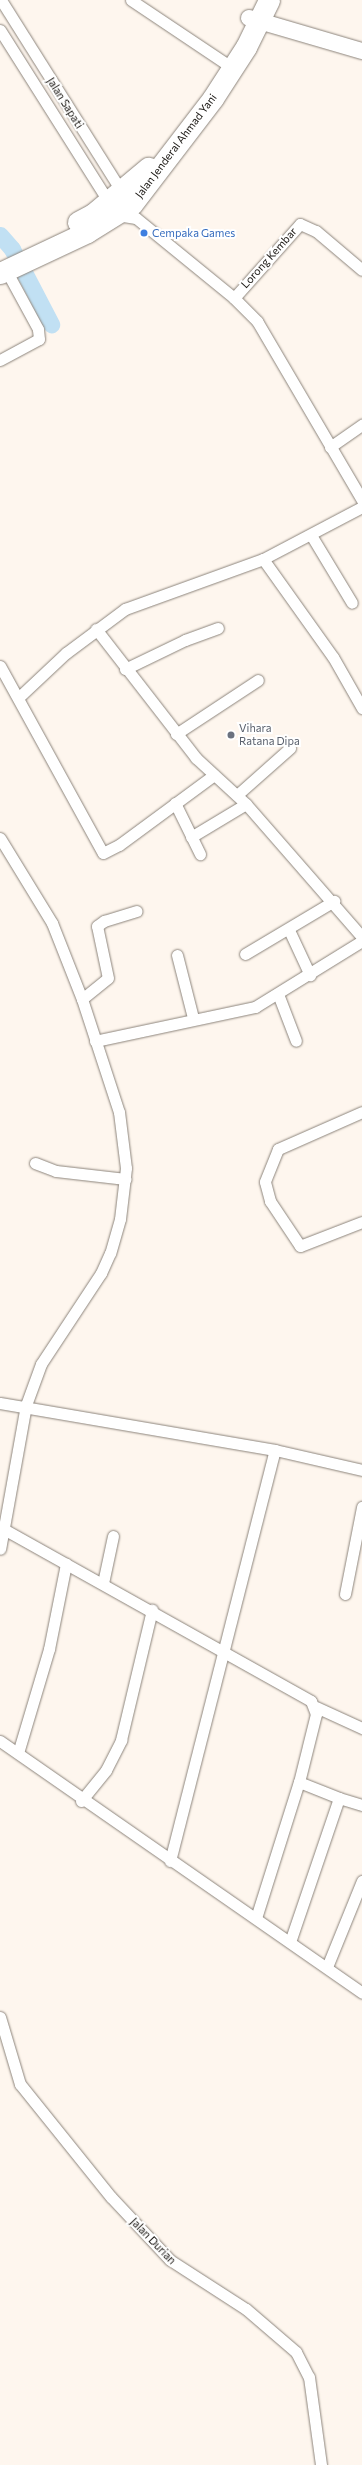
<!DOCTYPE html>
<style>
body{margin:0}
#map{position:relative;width:362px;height:2465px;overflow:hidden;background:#fef6ee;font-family:Commissioner,sans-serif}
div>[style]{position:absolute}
.river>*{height:17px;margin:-8.5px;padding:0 8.5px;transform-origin:8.5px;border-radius:8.5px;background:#c1e0f3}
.roads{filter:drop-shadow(0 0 1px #8c847b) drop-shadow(0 0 1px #8c847b)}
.street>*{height:11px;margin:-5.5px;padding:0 5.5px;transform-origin:5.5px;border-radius:5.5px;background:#fff}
.secondary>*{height:16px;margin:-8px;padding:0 8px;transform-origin:8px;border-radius:8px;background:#fff}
.highway>*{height:21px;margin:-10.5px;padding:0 10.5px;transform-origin:10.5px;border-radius:10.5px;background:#fff}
.dots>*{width:11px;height:11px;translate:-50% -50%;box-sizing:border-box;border:2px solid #fff;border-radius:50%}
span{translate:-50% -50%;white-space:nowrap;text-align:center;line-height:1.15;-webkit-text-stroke:4px #fff;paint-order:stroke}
.street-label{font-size:11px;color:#1a1713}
.shop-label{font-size:11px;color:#366cbe}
.left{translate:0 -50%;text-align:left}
.worship-label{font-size:11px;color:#5b616d}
</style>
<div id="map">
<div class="river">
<i style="left:0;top:235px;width:18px;rotate:49deg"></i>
<i style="left:12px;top:249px;width:85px;rotate:62.5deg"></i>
</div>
<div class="roads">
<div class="street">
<i style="left:1px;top:0;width:229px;rotate:57.8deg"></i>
<i style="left:131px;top:0;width:113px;rotate:33.8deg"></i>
<i style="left:0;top:30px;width:219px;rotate:57.7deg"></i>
<i style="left:117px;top:215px;width:19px;rotate:9deg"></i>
<i style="left:136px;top:218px;width:127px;rotate:39.2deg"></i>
<i style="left:234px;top:298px;width:33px;rotate:45deg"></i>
<i style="left:257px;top:321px;width:208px;rotate:59.6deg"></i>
<i style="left:234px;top:298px;width:99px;rotate:-48.3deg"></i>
<i style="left:300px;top:224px;width:17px;rotate:24deg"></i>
<i style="left:316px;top:231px;width:60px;rotate:40.3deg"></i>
<i style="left:0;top:360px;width:44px;rotate:-28.3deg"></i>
<i style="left:39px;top:339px;width:10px;rotate:-96deg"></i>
<i style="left:38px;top:329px;width:67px;rotate:-118.5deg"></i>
<i style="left:330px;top:447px;width:39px;rotate:-35deg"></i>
<i style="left:311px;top:535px;width:79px;rotate:58.9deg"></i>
<i style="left:263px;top:559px;width:112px;rotate:-27.7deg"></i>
<i style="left:96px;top:629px;width:163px;rotate:52.2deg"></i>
<i style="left:196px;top:758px;width:68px;rotate:42.6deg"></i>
<i style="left:246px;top:804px;width:176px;rotate:48.9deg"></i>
<i style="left:0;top:666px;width:213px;rotate:61.2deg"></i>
<i style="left:103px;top:853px;width:18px;rotate:-27deg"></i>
<i style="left:119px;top:845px;width:118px;rotate:-36.4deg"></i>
<i style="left:125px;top:669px;width:67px;rotate:-25.8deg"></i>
<i style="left:185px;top:640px;width:35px;rotate:-20deg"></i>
<i style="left:18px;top:698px;width:66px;rotate:-43.2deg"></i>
<i style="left:66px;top:653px;width:74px;rotate:-36.7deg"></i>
<i style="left:125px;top:609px;width:147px;rotate:-19.9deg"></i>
<i style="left:263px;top:559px;width:120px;rotate:54.5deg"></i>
<i style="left:333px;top:657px;width:59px;rotate:60.4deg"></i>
<i style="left:176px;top:734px;width:98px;rotate:-33.4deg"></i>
<i style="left:237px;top:795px;width:71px;rotate:-41.6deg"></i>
<i style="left:175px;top:803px;width:57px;rotate:63.9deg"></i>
<i style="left:191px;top:837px;width:64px;rotate:-31deg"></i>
<i style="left:0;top:838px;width:100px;rotate:58.5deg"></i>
<i style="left:52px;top:923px;width:82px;rotate:68.5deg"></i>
<i style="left:82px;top:999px;width:119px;rotate:71.9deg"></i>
<i style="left:119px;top:1112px;width:56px;rotate:82.9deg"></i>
<i style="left:126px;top:1168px;width:51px;rotate:96.7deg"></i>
<i style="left:120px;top:1219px;width:35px;rotate:106deg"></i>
<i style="left:110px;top:1253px;width:22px;rotate:114deg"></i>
<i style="left:101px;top:1273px;width:109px;rotate:123.4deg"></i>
<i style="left:41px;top:1364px;width:44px;rotate:110.1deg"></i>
<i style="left:26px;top:1405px;width:146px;rotate:100.2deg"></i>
<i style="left:289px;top:930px;width:50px;rotate:65deg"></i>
<i style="left:245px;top:954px;width:104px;rotate:-30.8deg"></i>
<i style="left:177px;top:955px;width:65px;rotate:75.7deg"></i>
<i style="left:278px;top:994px;width:50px;rotate:69deg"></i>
<i style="left:82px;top:999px;width:33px;rotate:-39deg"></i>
<i style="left:108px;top:978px;width:53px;rotate:-101.9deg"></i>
<i style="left:97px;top:926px;width:9px;rotate:-36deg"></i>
<i style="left:104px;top:921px;width:34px;rotate:-17deg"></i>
<i style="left:95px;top:1041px;width:164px;rotate:-12deg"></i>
<i style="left:255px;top:1007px;width:126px;rotate:-31.7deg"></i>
<i style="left:362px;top:1112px;width:92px;rotate:156.2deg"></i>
<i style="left:278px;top:1149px;width:35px;rotate:112deg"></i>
<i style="left:265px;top:1182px;width:20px;rotate:75deg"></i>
<i style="left:270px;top:1201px;width:54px;rotate:56.3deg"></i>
<i style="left:300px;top:1246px;width:66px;rotate:-21.2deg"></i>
<i style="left:35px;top:1163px;width:22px;rotate:21deg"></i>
<i style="left:56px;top:1171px;width:70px;rotate:6.5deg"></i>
<i style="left:0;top:1403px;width:279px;rotate:9.7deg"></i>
<i style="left:275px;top:1450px;width:89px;rotate:12.9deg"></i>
<i style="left:0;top:1527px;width:356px;rotate:29.2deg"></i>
<i style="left:311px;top:1701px;width:14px;rotate:69deg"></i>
<i style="left:316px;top:1714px;width:70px;rotate:104deg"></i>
<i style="left:103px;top:1583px;width:48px;rotate:-78deg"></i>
<i style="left:345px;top:1594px;width:89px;rotate:-78.9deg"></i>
<i style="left:316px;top:1707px;width:51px;rotate:24.5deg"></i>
<i style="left:0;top:1741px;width:441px;rotate:34.8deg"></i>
<i style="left:18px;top:1753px;width:109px;rotate:-73.4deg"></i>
<i style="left:49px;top:1649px;width:87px;rotate:-78.7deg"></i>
<i style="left:339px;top:1798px;width:24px;rotate:17deg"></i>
<i style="left:81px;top:1801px;width:40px;rotate:-51deg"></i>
<i style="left:106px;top:1770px;width:34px;rotate:-63deg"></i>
<i style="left:121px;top:1740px;width:134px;rotate:-76.6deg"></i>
<i style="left:170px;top:1861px;width:424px;rotate:-75.7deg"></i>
<i style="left:256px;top:1918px;width:143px;rotate:-72.5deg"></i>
<i style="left:299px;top:1782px;width:43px;rotate:21.8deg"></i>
<i style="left:339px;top:1798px;width:152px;rotate:108.8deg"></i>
<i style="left:327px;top:1967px;width:93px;rotate:-67.9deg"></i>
<i style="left:0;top:2017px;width:70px;rotate:73.4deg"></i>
<i style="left:20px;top:2084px;width:145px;rotate:51.2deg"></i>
<i style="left:111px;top:2197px;width:86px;rotate:46.9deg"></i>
<i style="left:170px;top:2260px;width:90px;rotate:32.8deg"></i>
<i style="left:246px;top:2309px;width:66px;rotate:40.7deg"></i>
<i style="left:296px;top:2352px;width:28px;rotate:63deg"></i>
<i style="left:309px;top:2377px;width:89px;rotate:82.2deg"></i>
</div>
<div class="secondary">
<i style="left:249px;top:18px;width:118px;rotate:16.3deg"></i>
</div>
<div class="highway">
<i style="left:78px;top:222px;width:17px;rotate:-28deg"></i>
<i style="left:93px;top:214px;width:72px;rotate:-39.9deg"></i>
<i style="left:0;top:273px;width:96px;rotate:-25.2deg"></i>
<i style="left:87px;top:232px;width:53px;rotate:-31.9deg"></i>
<i style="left:132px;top:204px;width:133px;rotate:-52.6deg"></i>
<i style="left:213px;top:98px;width:61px;rotate:-57.1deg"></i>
<i style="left:246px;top:47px;width:52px;rotate:-63.9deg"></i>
</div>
</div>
<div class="dots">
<i style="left:144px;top:233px;background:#3f7fe0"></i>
<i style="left:231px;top:735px;background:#6b7280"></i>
</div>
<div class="street-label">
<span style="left:65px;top:103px;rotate:58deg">Jalan Sapati</span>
<span style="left:176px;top:146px;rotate:-53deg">Jalan Jenderal Ahmad Yani</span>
<span style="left:269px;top:258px;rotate:-48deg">Lorong Kembar</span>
<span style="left:153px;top:2241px;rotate:46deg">Jalan Durian</span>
</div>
<div class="shop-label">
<span class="left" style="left:152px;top:233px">Cempaka Games</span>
</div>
<div class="worship-label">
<span class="left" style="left:239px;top:735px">Vihara<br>Ratana Dipa</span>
</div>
</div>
